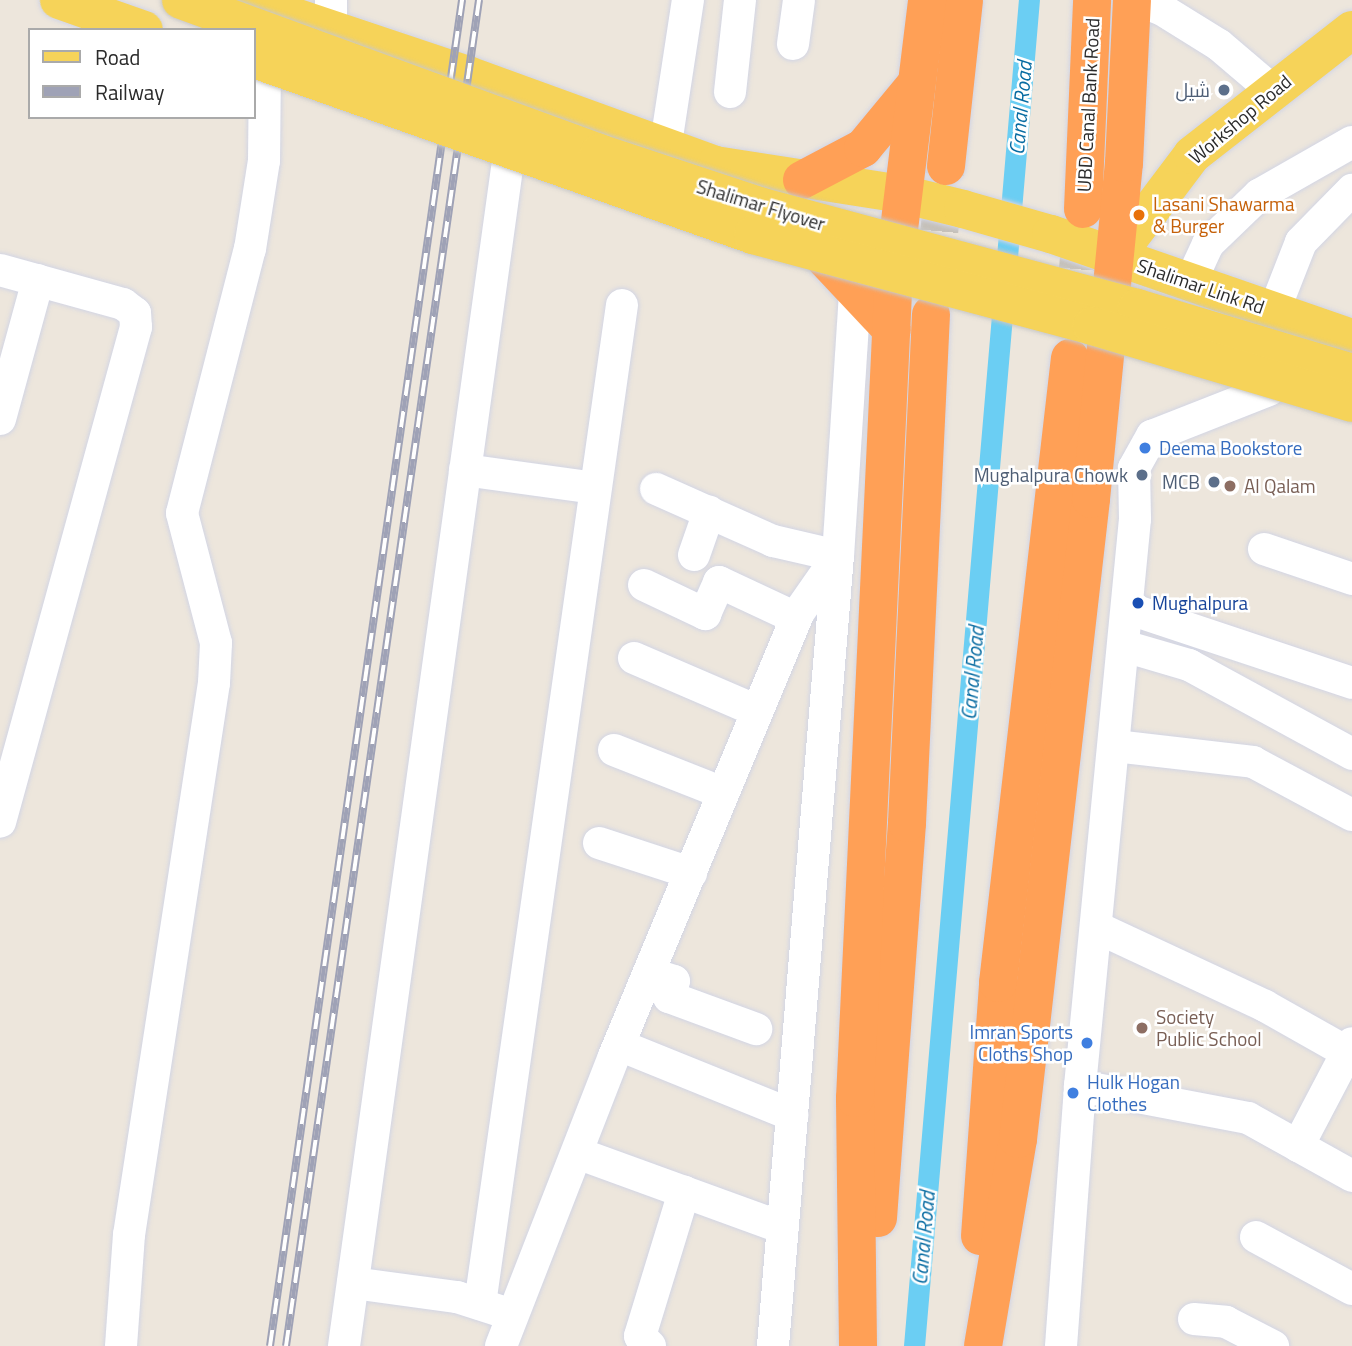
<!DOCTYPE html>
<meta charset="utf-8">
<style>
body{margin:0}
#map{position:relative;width:1352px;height:1346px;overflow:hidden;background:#ede6dc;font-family:"Titillium Web",Cairo,sans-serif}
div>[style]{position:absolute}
.canal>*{height:21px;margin:-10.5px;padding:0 10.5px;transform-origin:10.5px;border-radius:10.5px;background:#6bcef3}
.highway-tunnel>*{height:38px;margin-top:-19px;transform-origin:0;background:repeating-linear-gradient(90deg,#c6c1b9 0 38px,transparent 0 57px)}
.roads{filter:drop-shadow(0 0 2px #d2d5e4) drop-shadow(0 0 2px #d2d5e4)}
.minor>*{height:32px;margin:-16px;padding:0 16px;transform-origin:16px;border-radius:16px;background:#fff}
.major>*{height:38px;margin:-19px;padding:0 19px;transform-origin:19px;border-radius:19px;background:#f6d359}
.highway>*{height:38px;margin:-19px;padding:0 19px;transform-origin:19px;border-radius:19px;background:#ffa056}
.rail>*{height:8px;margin-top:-4px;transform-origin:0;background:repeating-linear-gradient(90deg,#fff 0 16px,#9fa2b6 0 32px);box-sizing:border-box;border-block:2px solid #9fa2b6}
.bridges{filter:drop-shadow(0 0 2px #c8c8c8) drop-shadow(0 0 2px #c8c8c8)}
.major-bridge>*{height:38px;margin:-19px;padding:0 19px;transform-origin:19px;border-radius:19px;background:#f6d359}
.dots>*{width:19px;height:19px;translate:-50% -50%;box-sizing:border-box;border:4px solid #fff;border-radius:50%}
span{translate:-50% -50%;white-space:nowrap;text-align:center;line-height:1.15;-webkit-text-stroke:5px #fff;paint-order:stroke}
.service-label{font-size:19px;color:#4e5e75}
.right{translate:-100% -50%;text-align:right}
.street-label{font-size:19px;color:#2b2b2b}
.food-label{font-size:19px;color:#c56008}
.left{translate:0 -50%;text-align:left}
.shop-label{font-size:19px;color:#366cbe}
.education-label{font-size:19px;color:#785e54}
.transit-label{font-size:19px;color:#164399}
.water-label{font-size:21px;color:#086ca2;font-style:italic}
.legend{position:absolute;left:28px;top:28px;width:228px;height:91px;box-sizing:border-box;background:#fff;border:2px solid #aaa;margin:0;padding:9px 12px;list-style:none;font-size:21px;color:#2b2b2b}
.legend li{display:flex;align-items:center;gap:14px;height:35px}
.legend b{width:35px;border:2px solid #aaa}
</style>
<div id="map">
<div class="canal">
<i style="left:914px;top:1346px;width:1351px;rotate:-85.12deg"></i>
</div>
<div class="highway-tunnel">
<i style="left:934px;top:288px;width:119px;rotate:-84.7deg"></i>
<i style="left:1073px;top:326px;width:115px;rotate:-85deg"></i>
</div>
<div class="roads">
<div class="minor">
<i style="left:1137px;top:0;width:26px;rotate:21deg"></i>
<i style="left:1161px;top:9px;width:68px;rotate:31.8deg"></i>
<i style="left:1219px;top:45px;width:71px;rotate:40.4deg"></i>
<i style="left:331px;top:29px;width:29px;rotate:-90deg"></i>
<i style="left:793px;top:44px;width:44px;rotate:-82.2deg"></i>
<i style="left:730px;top:92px;width:93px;rotate:-83.8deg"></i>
<i style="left:665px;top:150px;width:152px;rotate:-81.3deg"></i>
<i style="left:0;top:270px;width:128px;rotate:15.5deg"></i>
<i style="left:123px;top:304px;width:15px;rotate:37deg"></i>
<i style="left:135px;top:313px;width:14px;rotate:86deg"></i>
<i style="left:136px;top:327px;width:513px;rotate:105.36deg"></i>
<i style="left:1190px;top:283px;width:43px;rotate:-65.2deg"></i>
<i style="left:1208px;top:244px;width:71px;rotate:-43.9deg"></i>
<i style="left:1259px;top:195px;width:107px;rotate:-29.7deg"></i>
<i style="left:1274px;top:311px;width:74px;rotate:-68.6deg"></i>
<i style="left:1301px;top:242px;width:73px;rotate:-45.6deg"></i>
<i style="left:0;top:419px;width:144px;rotate:-74.7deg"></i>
<i style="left:465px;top:470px;width:131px;rotate:7.9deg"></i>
<i style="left:1264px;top:549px;width:93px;rotate:18.8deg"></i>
<i style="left:694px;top:555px;width:46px;rotate:-70.8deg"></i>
<i style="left:644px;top:585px;width:68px;rotate:25.4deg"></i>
<i style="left:705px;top:614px;width:35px;rotate:-66deg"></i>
<i style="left:719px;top:582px;width:85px;rotate:25.1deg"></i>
<i style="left:1127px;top:608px;width:237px;rotate:18.4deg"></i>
<i style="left:1124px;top:646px;width:68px;rotate:16.3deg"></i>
<i style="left:1189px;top:665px;width:186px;rotate:28.6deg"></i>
<i style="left:634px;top:658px;width:134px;rotate:23.3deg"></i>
<i style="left:1115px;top:746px;width:139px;rotate:6.6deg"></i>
<i style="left:1253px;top:762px;width:112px;rotate:28.2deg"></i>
<i style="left:614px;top:750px;width:117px;rotate:21.5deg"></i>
<i style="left:599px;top:843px;width:97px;rotate:18.1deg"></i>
<i style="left:1098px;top:928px;width:184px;rotate:25deg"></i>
<i style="left:1265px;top:1006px;width:100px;rotate:29.4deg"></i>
<i style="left:649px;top:973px;width:26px;rotate:18deg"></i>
<i style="left:674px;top:981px;width:17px;rotate:107deg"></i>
<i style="left:669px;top:997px;width:93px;rotate:20.2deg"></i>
<i style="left:619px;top:1045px;width:187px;rotate:22deg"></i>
<i style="left:1080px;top:1086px;width:171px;rotate:10.8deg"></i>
<i style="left:1248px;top:1118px;width:119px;rotate:29.1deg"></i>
<i style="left:1298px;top:1146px;width:116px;rotate:-62.3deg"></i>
<i style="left:577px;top:1153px;width:219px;rotate:20deg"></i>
<i style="left:1256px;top:1237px;width:109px;rotate:28.4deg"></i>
<i style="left:353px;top:1283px;width:105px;rotate:7.7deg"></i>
<i style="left:457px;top:1297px;width:45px;rotate:18deg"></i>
<i style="left:480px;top:1304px;width:1009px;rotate:-81.91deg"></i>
<i style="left:1194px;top:1319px;width:32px;rotate:5deg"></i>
<i style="left:1226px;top:1322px;width:53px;rotate:27.1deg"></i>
<i style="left:121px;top:1346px;width:111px;rotate:-85.9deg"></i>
<i style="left:129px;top:1235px;width:559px;rotate:-81.25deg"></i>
<i style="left:214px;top:683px;width:40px;rotate:-87.1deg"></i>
<i style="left:216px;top:643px;width:134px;rotate:-104.7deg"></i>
<i style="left:182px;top:513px;width:273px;rotate:-75.6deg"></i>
<i style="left:250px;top:249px;width:89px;rotate:-81deg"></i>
<i style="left:264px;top:161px;width:89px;rotate:-89.4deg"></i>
<i style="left:344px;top:1346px;width:1196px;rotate:-82.12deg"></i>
<i style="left:501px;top:1346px;width:311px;rotate:-68.7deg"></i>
<i style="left:614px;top:1056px;width:481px;rotate:-67.4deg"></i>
<i style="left:799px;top:612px;width:68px;rotate:-55.1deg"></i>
<i style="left:838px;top:556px;width:67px;rotate:-167deg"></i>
<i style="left:773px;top:541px;width:128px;rotate:-156deg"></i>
<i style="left:650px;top:1346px;width:14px;rotate:-135deg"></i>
<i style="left:640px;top:1336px;width:151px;rotate:-73deg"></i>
<i style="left:773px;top:1346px;width:793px;rotate:-85.3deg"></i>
<i style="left:838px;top:556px;width:266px;rotate:-86.3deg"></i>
<i style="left:1061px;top:1346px;width:261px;rotate:-85.8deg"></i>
<i style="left:1080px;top:1086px;width:570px;rotate:-84.46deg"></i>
<i style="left:1135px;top:519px;width:51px;rotate:-91.1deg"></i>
<i style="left:1134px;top:468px;width:37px;rotate:-61deg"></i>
<i style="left:1152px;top:436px;width:126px;rotate:-21.5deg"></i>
</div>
<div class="major">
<i style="left:59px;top:0;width:90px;rotate:19.4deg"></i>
<i style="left:244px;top:0;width:236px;rotate:18.5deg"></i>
<i style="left:468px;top:75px;width:263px;rotate:20deg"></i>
<i style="left:715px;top:165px;width:189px;rotate:8.8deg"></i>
<i style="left:902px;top:194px;width:63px;rotate:13.8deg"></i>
<i style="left:963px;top:209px;width:91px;rotate:15.9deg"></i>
<i style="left:1051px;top:234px;width:318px;rotate:19.1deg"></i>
<i style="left:1116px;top:256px;width:126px;rotate:-53deg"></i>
<i style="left:1192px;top:155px;width:203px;rotate:-38deg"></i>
</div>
<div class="highway">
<i style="left:946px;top:166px;width:167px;rotate:-83.8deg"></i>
<i style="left:802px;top:180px;width:69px;rotate:-27.7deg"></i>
<i style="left:863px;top:148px;width:83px;rotate:-50.4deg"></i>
<i style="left:1083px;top:209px;width:209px;rotate:-87.5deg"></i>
<i style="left:815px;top:248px;width:112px;rotate:46.8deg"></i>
<i style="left:878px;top:1218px;width:396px;rotate:-85.8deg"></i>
<i style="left:907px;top:823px;width:509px;rotate:-87.3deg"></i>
<i style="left:980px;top:1236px;width:254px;rotate:-85.9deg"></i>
<i style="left:998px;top:983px;width:629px;rotate:-83.43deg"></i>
<i style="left:858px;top:1346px;width:248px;rotate:-90.7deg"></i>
<i style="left:855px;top:1098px;width:829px;rotate:-87.3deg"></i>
<i style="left:894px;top:270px;width:272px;rotate:-83deg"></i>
<i style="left:983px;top:1346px;width:210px;rotate:-80.4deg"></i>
<i style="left:1018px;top:1139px;width:644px;rotate:-83.49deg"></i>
<i style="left:1091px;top:499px;width:338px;rotate:-84.4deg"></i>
<i style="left:1124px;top:163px;width:163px;rotate:-87.2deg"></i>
</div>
</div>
<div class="rail">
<i style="left:270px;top:1346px;width:1360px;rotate:-81.88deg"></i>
<i style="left:286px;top:1346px;width:1360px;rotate:-81.84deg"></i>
</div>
<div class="bridges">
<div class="major-bridge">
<i style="left:181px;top:0;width:445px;rotate:20.1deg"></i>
<i style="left:599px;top:153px;width:169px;rotate:18.3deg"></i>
<i style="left:759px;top:206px;width:392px;rotate:15.1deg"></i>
<i style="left:1137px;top:308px;width:225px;rotate:16.8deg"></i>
<i style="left:254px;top:59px;width:529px;rotate:19.43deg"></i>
<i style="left:753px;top:235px;width:351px;rotate:15deg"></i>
<i style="left:1092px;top:326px;width:271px;rotate:16.5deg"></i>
</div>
</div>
<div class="dots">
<i style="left:1224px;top:90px;background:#5c6f8a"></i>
<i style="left:1139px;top:215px;background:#e8710a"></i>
<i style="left:1145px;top:448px;background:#3f7fe0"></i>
<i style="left:1142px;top:475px;background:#5c6f8a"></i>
<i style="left:1214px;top:482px;background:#5c6f8a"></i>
<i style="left:1230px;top:486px;background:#8d6e63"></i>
<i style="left:1138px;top:603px;background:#1a4fb4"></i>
<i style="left:1142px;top:1028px;background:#8d6e63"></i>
<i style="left:1087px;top:1043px;background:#3f7fe0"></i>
<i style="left:1073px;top:1093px;background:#3f7fe0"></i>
</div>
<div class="service-label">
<span class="right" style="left:1210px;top:90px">شیل</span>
<span class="right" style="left:1128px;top:475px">Mughalpura Chowk</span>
<span class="right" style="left:1200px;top:482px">MCB</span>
</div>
<div class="street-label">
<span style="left:1088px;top:105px;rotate:-87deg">UBD Canal Bank Road</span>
<span style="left:1240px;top:119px;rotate:-40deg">Workshop Road</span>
<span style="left:761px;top:205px;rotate:17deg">Shalimar Flyover</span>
<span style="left:1201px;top:286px;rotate:19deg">Shalimar Link Rd</span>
</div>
<div class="food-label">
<span class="left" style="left:1153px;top:215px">Lasani Shawarma<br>&amp; Burger</span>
</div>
<div class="shop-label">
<span class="left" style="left:1159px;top:448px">Deema Bookstore</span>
<span class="right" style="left:1073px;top:1043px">Imran Sports<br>Cloths Shop</span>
<span class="left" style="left:1087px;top:1093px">Hulk Hogan<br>Clothes</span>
</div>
<div class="education-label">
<span class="left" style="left:1244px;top:486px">Al Qalam</span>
<span class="left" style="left:1156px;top:1028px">Society<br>Public School</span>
</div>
<div class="transit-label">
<span class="left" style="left:1152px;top:603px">Mughalpura</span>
</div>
<div class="water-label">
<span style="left:1020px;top:108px;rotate:-85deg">Canal Road</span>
<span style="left:972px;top:673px;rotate:-85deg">Canal Road</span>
<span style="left:923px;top:1238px;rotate:-85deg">Canal Road</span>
</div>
<ul class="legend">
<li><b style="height:9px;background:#f6d359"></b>Road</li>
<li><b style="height:9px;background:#9fa2b6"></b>Railway</li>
</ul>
</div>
